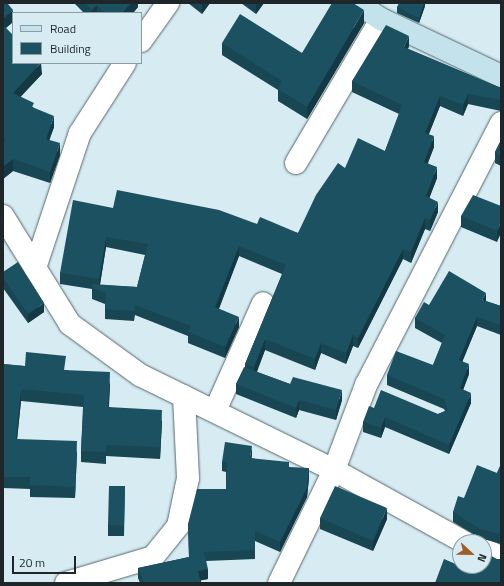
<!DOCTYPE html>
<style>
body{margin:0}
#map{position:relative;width:504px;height:586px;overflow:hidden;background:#d6ebf2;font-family:"Titillium Web",sans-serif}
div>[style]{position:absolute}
.roads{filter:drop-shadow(0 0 1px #55676d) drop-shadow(0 0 1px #55676d)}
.street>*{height:22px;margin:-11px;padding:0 11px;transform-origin:11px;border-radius:11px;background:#fff}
.secondary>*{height:22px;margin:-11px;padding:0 11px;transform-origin:11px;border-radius:11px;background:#c3e2eb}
.wall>*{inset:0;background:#184653}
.shaded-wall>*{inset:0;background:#143944}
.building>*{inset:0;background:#1c5161}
span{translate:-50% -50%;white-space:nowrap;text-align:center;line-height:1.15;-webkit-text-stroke:4px #d6ebf2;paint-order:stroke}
.frame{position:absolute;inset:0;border:4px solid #1e2629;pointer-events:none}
.legend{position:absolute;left:12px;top:12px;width:130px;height:52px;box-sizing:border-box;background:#d6ebf2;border:1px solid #8c9ca2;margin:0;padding:5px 7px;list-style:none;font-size:12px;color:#1e2629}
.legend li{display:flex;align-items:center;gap:8px;height:20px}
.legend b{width:20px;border:1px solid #8c9ca2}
.north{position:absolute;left:452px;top:534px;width:40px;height:40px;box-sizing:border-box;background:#d6ebf2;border:1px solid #8c9ca2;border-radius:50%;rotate:112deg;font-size:11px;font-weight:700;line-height:16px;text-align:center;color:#1e2629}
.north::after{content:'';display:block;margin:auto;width:14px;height:18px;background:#a05e2b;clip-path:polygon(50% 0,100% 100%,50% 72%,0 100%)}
.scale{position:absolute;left:12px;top:556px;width:64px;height:18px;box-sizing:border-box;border:2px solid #1e2629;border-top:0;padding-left:5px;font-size:12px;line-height:14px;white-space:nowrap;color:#1e2629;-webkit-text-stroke:3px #d6ebf2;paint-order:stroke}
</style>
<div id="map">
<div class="roads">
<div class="street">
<i style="left:141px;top:41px;width:47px;rotate:-54.6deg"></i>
<i style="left:296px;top:163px;width:167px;rotate:-59.4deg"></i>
<i style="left:3px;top:216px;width:127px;rotate:58.2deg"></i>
<i style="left:70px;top:324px;width:87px;rotate:36.1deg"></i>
<i style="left:140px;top:375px;width:216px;rotate:26.1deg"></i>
<i style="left:334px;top:470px;width:149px;rotate:29deg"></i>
<i style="left:35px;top:268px;width:142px;rotate:-71.6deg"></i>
<i style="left:80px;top:133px;width:83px;rotate:-57.3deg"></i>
<i style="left:215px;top:411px;width:118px;rotate:-66deg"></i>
<i style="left:484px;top:550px;width:18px;rotate:22deg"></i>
<i style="left:66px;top:583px;width:91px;rotate:-16.6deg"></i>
<i style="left:153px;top:557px;width:40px;rotate:-51deg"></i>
<i style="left:178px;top:526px;width:49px;rotate:-78.2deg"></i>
<i style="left:188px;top:478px;width:82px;rotate:-92.8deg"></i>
<i style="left:279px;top:583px;width:126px;rotate:-64deg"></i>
<i style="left:334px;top:470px;width:91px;rotate:-69.4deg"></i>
<i style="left:366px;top:385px;width:295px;rotate:-62.7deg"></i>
</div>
<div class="secondary">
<i style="left:357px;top:3px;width:29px;rotate:34deg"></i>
<i style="left:381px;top:19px;width:133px;rotate:25.4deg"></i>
</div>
</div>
<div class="wall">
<i style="clip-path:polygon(3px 3px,9px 5px,13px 22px,6px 28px,42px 74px,20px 97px,34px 108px,54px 127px,49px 140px,60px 155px,50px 183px,13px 171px,3px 179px)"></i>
<i style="clip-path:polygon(74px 3px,138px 3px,138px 7px,133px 13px,84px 13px)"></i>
<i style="clip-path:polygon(188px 3px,210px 3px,202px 14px)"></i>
<i style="clip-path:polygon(241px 3px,264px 3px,256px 14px)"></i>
<i style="clip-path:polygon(425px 3px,425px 6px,419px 23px,397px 13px,397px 7px)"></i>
<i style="clip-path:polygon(364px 23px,307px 119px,278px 101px,278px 90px,222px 55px,222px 43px,302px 53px)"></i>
<i style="clip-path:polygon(evenodd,409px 46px,408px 49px,501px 88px,501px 111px,468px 104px,463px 116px,440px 106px,429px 134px,434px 147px,428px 163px,437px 178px,429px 198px,438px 212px,430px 231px,425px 229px,411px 263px,403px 259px,358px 348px,353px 346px,346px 364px,321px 353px,315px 370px,265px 350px,257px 372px,290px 384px,342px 400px,336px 420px,299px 410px,296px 418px,236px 394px,236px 384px,245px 367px,245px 364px,282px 274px,239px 256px,219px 309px,239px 327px,225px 358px,188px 343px,188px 336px,135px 315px,134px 321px,105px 319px,105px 304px,92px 299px,92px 289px,60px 284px,60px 273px,113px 208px,257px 224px,298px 233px,345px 168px,385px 151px,399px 114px,352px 92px,352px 81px,409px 46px,106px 247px,145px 255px,137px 287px,100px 285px,106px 247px)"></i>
<i style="clip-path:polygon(501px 140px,501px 166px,495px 163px,495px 152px)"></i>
<i style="clip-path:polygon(501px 206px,497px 242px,461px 227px,461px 216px)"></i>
<i style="clip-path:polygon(3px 272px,44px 312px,28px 323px,3px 288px)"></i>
<i style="clip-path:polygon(486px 301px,501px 306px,501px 335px,477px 326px,462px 361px,469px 374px,463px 390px,471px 403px,449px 454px,385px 427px,381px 438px,363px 432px,363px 422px,374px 408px,438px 414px,445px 411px,444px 409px,387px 385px,387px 375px,433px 365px,442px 343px,415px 328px,415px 318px,429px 305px)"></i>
<i style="clip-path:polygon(3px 364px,66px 370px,110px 384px,109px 407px,162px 421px,160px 459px,106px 456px,106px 464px,81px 462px,81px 451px,83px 407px,21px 401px,17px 439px,77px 452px,75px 498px,30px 497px,30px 489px,3px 488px)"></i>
<i style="clip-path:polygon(252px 455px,251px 458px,309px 478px,307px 497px,280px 552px,255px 541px,255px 559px,206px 561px,208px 579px,201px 580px,201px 583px,140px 583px,138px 578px,138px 568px,189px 557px,188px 524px,226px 489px,226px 472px,222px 471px,222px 462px)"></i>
<i style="clip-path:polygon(501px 464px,501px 544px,480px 538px,453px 522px,453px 512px,464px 498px,497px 473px)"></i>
<i style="clip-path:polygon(125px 486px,124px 536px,108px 536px,108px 525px)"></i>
<i style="clip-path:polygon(320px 518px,387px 519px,373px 551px,320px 529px)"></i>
</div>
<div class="shaded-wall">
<i style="clip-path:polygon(131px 3px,138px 3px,138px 7px,133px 13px,122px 13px)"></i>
<i style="clip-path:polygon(202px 3px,210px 3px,202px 14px)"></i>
<i style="clip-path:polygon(256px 3px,264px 3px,256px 14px)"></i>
<i style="clip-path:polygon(424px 3px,425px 3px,425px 6px,419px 23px,419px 18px)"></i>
<i style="clip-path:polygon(97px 5px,97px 13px,92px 13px,92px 10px)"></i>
<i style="clip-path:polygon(13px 10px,13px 22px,3px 30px,3px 19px)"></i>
<i style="clip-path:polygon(364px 10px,364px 23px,307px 119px,307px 107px)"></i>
<i style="clip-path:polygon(409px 36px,409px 46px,404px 58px,404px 47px)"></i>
<i style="clip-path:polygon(41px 63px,42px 74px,13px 105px,13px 93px)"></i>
<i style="clip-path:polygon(468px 94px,468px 104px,463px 116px,463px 105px)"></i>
<i style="clip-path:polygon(440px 96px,440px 106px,425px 143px,425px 133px)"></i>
<i style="clip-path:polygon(54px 116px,54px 127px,46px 150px,46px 139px)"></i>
<i style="clip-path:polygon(434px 136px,434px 147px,424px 172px,424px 162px)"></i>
<i style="clip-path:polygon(60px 143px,60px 155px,50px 183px,50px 172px)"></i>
<i style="clip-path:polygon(13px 159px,13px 171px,3px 179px,3px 167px)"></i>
<i style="clip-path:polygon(437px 167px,437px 178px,426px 207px,426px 196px)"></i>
<i style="clip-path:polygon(438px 202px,438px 212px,430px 231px,430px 220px)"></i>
<i style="clip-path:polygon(425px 218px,425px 229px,411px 263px,411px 252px)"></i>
<i style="clip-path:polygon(501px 222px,501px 233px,497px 242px,497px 231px)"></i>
<i style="clip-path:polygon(106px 237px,106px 247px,99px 290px,99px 279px)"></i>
<i style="clip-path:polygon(239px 246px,239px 256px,215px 318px,215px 307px)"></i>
<i style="clip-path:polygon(403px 249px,403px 259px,358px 348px,358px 338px)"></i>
<i style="clip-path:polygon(486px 293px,486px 303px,482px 300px)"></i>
<i style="clip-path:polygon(44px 303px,44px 312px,28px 323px,28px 314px)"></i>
<i style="clip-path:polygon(239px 317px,239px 327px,225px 358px,225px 347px)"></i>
<i style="clip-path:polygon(477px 317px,477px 326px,459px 370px,459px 360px)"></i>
<i style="clip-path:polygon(353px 335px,353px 346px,346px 364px,346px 353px)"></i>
<i style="clip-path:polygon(265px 339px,265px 350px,254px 378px,254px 367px)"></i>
<i style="clip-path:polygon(321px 343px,321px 353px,315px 370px,315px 359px)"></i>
<i style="clip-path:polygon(469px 364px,469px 374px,460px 398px,460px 388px)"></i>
<i style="clip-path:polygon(110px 372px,110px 384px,108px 419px,108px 407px)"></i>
<i style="clip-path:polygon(21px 389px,21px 401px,16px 450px,16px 439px)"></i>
<i style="clip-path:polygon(342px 390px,342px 400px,336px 420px,336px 410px)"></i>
<i style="clip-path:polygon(471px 393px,471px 403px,449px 454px,449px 445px)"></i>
<i style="clip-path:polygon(299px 400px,299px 410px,296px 418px,296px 408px)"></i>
<i style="clip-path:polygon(162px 410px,162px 421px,160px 459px,160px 447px)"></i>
<i style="clip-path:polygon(385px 417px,385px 427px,381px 438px,381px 428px)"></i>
<i style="clip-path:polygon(77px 441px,77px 452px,75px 498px,75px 487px)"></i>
<i style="clip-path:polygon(252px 446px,252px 455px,250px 468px,250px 458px)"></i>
<i style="clip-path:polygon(309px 468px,309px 478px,307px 497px,280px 552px,280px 542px)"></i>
<i style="clip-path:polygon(387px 508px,387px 519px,373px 551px,373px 541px)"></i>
<i style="clip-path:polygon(208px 569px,208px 579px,198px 581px,198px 571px)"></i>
</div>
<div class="building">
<i style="clip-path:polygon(3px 3px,7px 3px,13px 10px,3px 19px)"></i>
<i style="clip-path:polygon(85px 3px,131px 3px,122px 13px,105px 13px,97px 5px,92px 10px)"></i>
<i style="clip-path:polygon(332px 3px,353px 3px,364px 10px,307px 107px,278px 89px,282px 81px,222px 43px,240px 14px,302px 53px)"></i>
<i style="clip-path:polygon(399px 3px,424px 3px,419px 18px,397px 7px)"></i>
<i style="clip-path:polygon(3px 25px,13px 35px,13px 63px,41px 63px,13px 93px,34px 103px,32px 107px,54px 116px,46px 139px,60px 143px,50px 172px,13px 159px,3px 167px,3px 142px,6px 139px,3px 138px)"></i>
<i style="clip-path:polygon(386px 25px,409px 36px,404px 47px,501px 88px,501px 100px,468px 94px,463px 105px,440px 96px,425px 133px,434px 136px,424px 162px,437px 167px,426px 196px,438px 202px,430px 220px,425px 218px,411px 252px,403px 249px,358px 338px,353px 335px,346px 353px,321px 343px,315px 359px,265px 339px,254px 367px,245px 364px,286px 265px,239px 246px,215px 307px,239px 317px,225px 347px,188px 332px,191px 326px,135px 305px,134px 311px,105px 309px,106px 293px,92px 288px,93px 284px,137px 287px,148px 244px,106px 237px,99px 279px,60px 273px,73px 200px,113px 208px,117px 190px,219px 210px,257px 224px,260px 217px,298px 233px,316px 195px,338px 163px,345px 168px,358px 138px,385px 151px,402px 105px,352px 81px)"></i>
<i style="clip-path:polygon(501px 140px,501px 156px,495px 152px)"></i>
<i style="clip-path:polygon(473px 195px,501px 206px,501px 222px,497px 231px,461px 216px)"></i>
<i style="clip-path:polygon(18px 262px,44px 303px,28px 314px,3px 278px,3px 272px)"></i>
<i style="clip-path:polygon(449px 271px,486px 293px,482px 300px,501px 306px,501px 325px,477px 317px,459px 360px,469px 364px,460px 388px,471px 393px,449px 445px,385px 417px,381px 428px,363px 422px,369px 406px,374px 408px,381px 390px,438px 414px,448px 410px,444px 399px,387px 375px,396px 351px,433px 365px,445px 335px,415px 318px,424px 302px,429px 305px)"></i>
<i style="clip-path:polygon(26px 352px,66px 356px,64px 370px,110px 372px,108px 407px,162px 410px,160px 447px,106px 445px,106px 452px,81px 451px,84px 395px,21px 389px,16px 439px,77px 441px,75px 487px,30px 485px,30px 477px,3px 477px,3px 364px,25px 366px)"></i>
<i style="clip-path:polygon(244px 367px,290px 384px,293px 377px,342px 390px,336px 410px,299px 400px,296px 408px,236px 384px)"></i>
<i style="clip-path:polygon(225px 442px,252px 446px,250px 458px,289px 462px,289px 467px,309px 468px,307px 488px,280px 542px,255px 531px,255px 550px,204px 552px,208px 569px,198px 571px,201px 583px,144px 583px,138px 568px,189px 557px,188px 524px,197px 489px,226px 489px,227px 462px,222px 462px)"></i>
<i style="clip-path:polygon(501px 464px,501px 534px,480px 529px,453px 512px,458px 496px,464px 498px,477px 465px,497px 473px)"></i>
<i style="clip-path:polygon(109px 486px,125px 486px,124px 526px,108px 525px)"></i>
<i style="clip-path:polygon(335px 486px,387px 508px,373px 541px,320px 518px)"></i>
<i style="clip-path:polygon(484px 552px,497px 559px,501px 559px,501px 583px,435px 583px,444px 559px,465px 568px,465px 566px,484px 566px)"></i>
</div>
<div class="frame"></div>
<ul class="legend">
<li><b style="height:5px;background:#c3e2eb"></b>Road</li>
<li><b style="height:11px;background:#1c5161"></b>Building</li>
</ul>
<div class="north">N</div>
<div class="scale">20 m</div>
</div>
